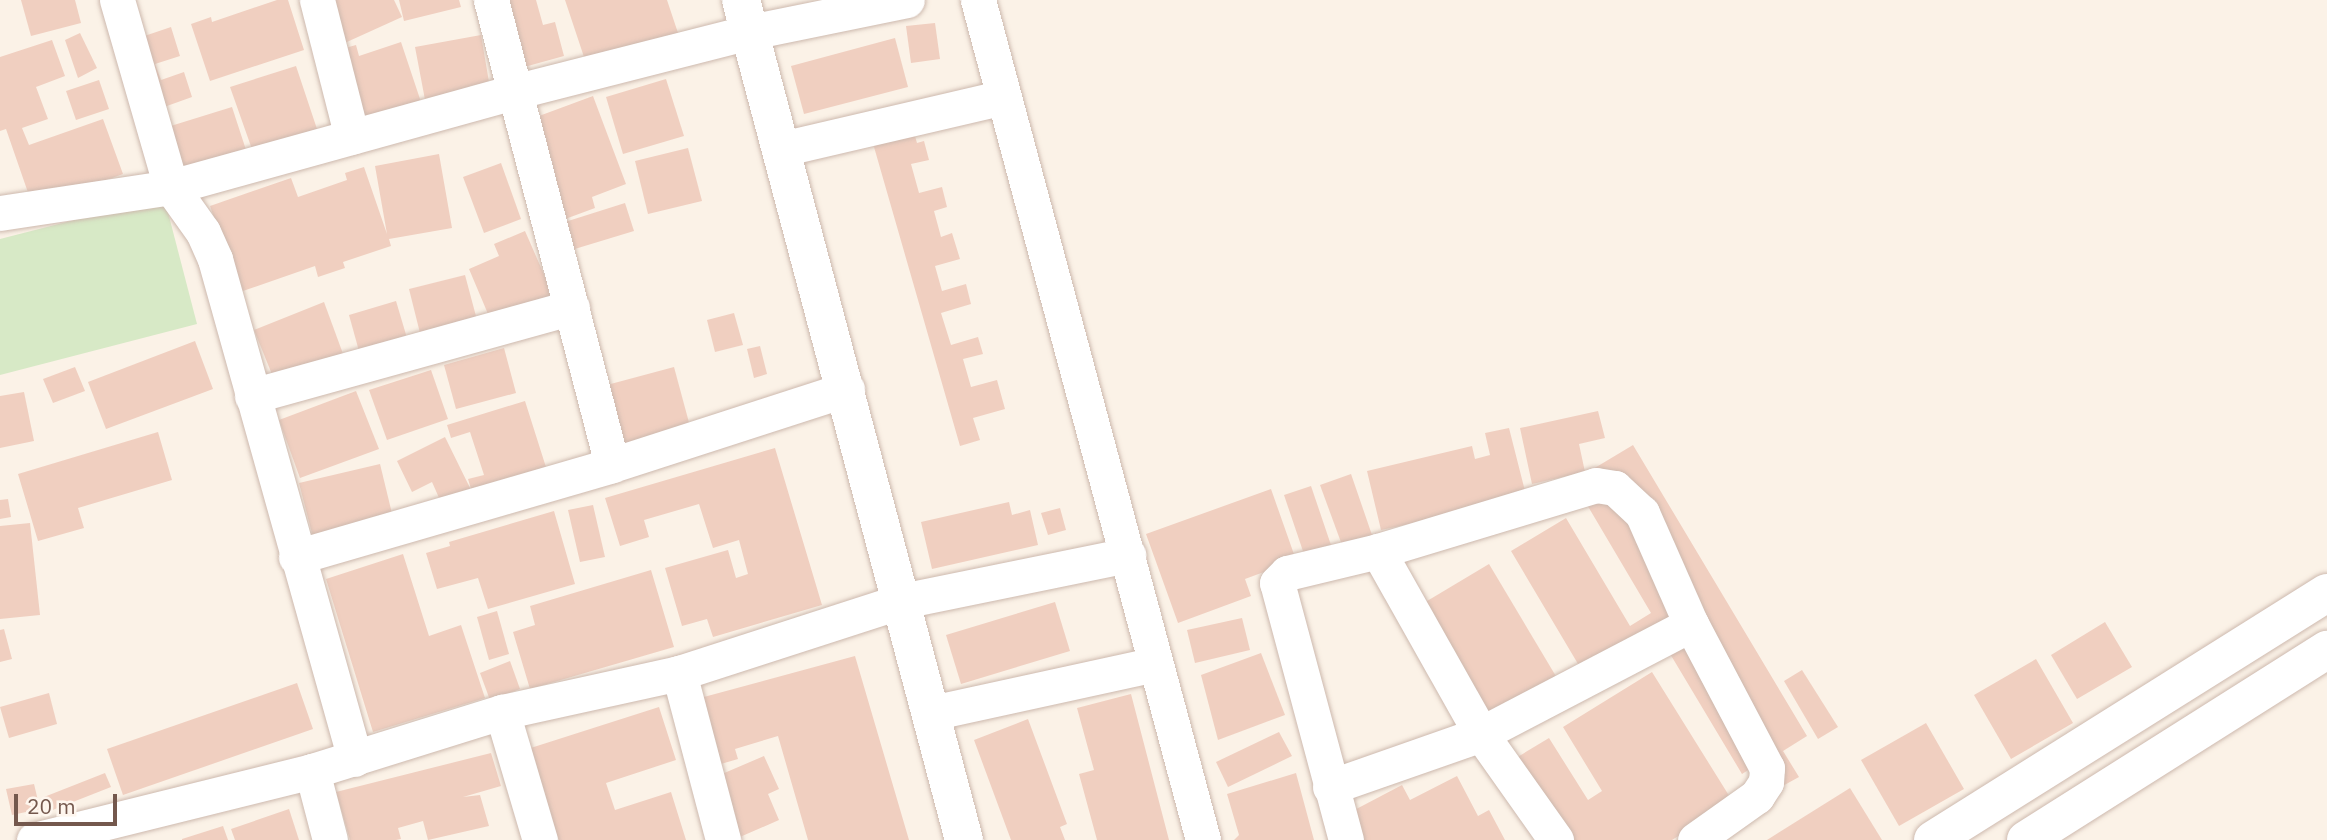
<!DOCTYPE html>
<style>
body{margin:0}
#map{position:relative;width:2327px;height:840px;overflow:hidden;background:#fbf2e7;font-family:"IBM Plex Sans",sans-serif}
div>[style]{position:absolute}
.green>*{inset:0;background:#d7e9c6}
.building>*{inset:0;background:#f0cfc0}
.roads{filter:drop-shadow(0 0 2px #cdb9ae) drop-shadow(0 0 2px #cdb9ae)}
.street>*{height:35px;margin:-17.5px;padding:0 17.5px;transform-origin:17.5px;border-radius:17.5px;background:#fff}
.secondary>*{height:38px;margin:-19px;padding:0 19px;transform-origin:19px;border-radius:19px;background:#fff}
span{translate:-50% -50%;white-space:nowrap;text-align:center;line-height:1.15;-webkit-text-stroke:5px #fef6ee;paint-order:stroke}
.scale{position:absolute;left:14px;top:794px;width:103px;height:32px;box-sizing:border-box;border:4px solid #74584d;border-top:0;padding-left:9px;font-size:21px;line-height:24px;white-space:nowrap;color:#74584d;-webkit-text-stroke:5px #fef6ee;paint-order:stroke}
</style>
<div id="map">
<div class="green">
<i style="clip-path:polygon(164px 197px,197px 324px,0 375px,0 239px)"></i>
</div>
<div class="building">
<i style="clip-path:polygon(21px 0,75px 0,81px 23px,31px 36px)"></i>
<i style="clip-path:polygon(277px 0,288px 0,304px 50px,210px 81px,191px 24px,211px 17px,212px 22px)"></i>
<i style="clip-path:polygon(304px 0,394px 0,402px 17px,327px 51px)"></i>
<i style="clip-path:polygon(399px 0,459px 0,461px 7px,404px 21px)"></i>
<i style="clip-path:polygon(510px 0,536px 0,543px 25px,555px 22px,564px 56px,506px 72px,488px 7px)"></i>
<i style="clip-path:polygon(565px 0,667px 0,678px 33px,586px 63px)"></i>
<i style="clip-path:polygon(935px 23px,940px 59px,911px 63px,906px 26px)"></i>
<i style="clip-path:polygon(171px 27px,180px 56px,155px 64px,161px 80px,184px 72px,192px 97px,139px 116px,115px 46px)"></i>
<i style="clip-path:polygon(80px 33px,97px 68px,78px 78px,65px 40px)"></i>
<i style="clip-path:polygon(481px 35px,489px 82px,470px 86px,472px 97px,426px 105px,415px 47px)"></i>
<i style="clip-path:polygon(895px 38px,908px 87px,804px 114px,791px 66px)"></i>
<i style="clip-path:polygon(52px 40px,65px 76px,36px 87px,48px 119px,22px 128px,29px 145px,103px 119px,123px 174px,33px 207px,6px 129px,0 131px,0 57px)"></i>
<i style="clip-path:polygon(401px 42px,421px 102px,354px 123px,331px 52px,356px 45px,359px 56px)"></i>
<i style="clip-path:polygon(296px 66px,317px 129px,253px 152px,230px 87px)"></i>
<i style="clip-path:polygon(666px 79px,684px 136px,623px 154px,606px 97px)"></i>
<i style="clip-path:polygon(99px 80px,109px 109px,76px 120px,66px 91px)"></i>
<i style="clip-path:polygon(593px 96px,626px 184px,592px 197px,595px 208px,549px 225px,512px 126px)"></i>
<i style="clip-path:polygon(232px 107px,247px 153px,176px 176px,161px 129px)"></i>
<i style="clip-path:polygon(913px 129px,917px 143px,924px 141px,929px 160px,911px 164px,919px 193px,942px 187px,947px 207px,934px 211px,941px 237px,952px 233px,960px 259px,935px 266px,942px 291px,966px 284px,971px 304px,941px 313px,951px 345px,978px 337px,983px 354px,963px 359px,971px 387px,997px 380px,1005px 409px,973px 418px,980px 440px,960px 446px,872px 140px)"></i>
<i style="clip-path:polygon(688px 148px,702px 201px,648px 214px,635px 161px)"></i>
<i style="clip-path:polygon(439px 154px,452px 228px,389px 239px,391px 246px,343px 262px,345px 268px,318px 277px,315px 266px,240px 292px,210px 206px,291px 178px,298px 197px,347px 180px,345px 173px,364px 167px,387px 234px,375px 166px)"></i>
<i style="clip-path:polygon(501px 163px,521px 219px,484px 233px,463px 177px)"></i>
<i style="clip-path:polygon(625px 203px,634px 231px,555px 255px,546px 228px)"></i>
<i style="clip-path:polygon(525px 231px,553px 295px,491px 321px,469px 269px,499px 256px,494px 244px)"></i>
<i style="clip-path:polygon(465px 275px,477px 320px,420px 333px,409px 289px)"></i>
<i style="clip-path:polygon(396px 301px,407px 338px,359px 351px,349px 315px)"></i>
<i style="clip-path:polygon(324px 302px,346px 362px,278px 389px,254px 330px)"></i>
<i style="clip-path:polygon(734px 313px,743px 345px,715px 352px,707px 320px)"></i>
<i style="clip-path:polygon(195px 341px,213px 389px,106px 429px,88px 382px)"></i>
<i style="clip-path:polygon(760px 346px,767px 374px,754px 378px,747px 349px)"></i>
<i style="clip-path:polygon(504px 348px,516px 393px,456px 409px,444px 365px)"></i>
<i style="clip-path:polygon(75px 367px,85px 391px,53px 403px,43px 379px)"></i>
<i style="clip-path:polygon(674px 367px,691px 430px,610px 453px,592px 389px)"></i>
<i style="clip-path:polygon(431px 370px,448px 419px,387px 440px,369px 390px)"></i>
<i style="clip-path:polygon(356px 391px,379px 449px,300px 478px,279px 420px)"></i>
<i style="clip-path:polygon(24px 392px,34px 441px,0 448px,0 396px)"></i>
<i style="clip-path:polygon(525px 401px,551px 483px,448px 518px,432px 482px,412px 492px,397px 461px,445px 437px,472px 492px,468px 479px,484px 475px,470px 432px,451px 438px,447px 425px)"></i>
<i style="clip-path:polygon(1598px 411px,1605px 438px,1579px 444px,1585px 472px,1532px 484px,1520px 428px)"></i>
<i style="clip-path:polygon(1509px 428px,1527px 499px,1381px 530px,1367px 471px,1472px 446px,1475px 459px,1490px 455px,1485px 433px)"></i>
<i style="clip-path:polygon(158px 432px,172px 480px,78px 508px,84px 528px,38px 541px,18px 474px)"></i>
<i style="clip-path:polygon(1633px 445px,1807px 736px,1783px 751px,1799px 777px,1777px 789px,1761px 762px,1742px 774px,1657px 632px,1584px 674px,1511px 551px,1566px 518px,1630px 626px,1651px 613px,1573px 481px)"></i>
<i style="clip-path:polygon(775px 448px,822px 605px,713px 637px,707px 619px,682px 626px,665px 568px,728px 550px,736px 578px,748px 574px,739px 540px,713px 548px,699px 504px,644px 520px,649px 537px,620px 546px,605px 498px)"></i>
<i style="clip-path:polygon(380px 464px,396px 530px,316px 549px,299px 483px)"></i>
<i style="clip-path:polygon(1351px 474px,1372px 535px,1342px 545px,1320px 485px)"></i>
<i style="clip-path:polygon(1311px 486px,1333px 551px,1306px 560px,1284px 495px)"></i>
<i style="clip-path:polygon(1271px 489px,1296px 560px,1245px 579px,1251px 596px,1178px 623px,1146px 534px)"></i>
<i style="clip-path:polygon(8px 499px,11px 517px,0 519px,0 500px)"></i>
<i style="clip-path:polygon(1009px 502px,1012px 515px,1030px 510px,1038px 545px,932px 569px,921px 522px)"></i>
<i style="clip-path:polygon(593px 505px,605px 557px,580px 562px,568px 510px)"></i>
<i style="clip-path:polygon(1060px 508px,1066px 530px,1048px 535px,1041px 513px)"></i>
<i style="clip-path:polygon(554px 511px,575px 584px,488px 609px,478px 578px,437px 589px,426px 553px,450px 546px,449px 542px)"></i>
<i style="clip-path:polygon(30px 523px,40px 615px,0 619px,0 526px)"></i>
<i style="clip-path:polygon(403px 554px,429px 636px,461px 625px,485px 698px,373px 732px,326px 579px)"></i>
<i style="clip-path:polygon(1489px 564px,1557px 678px,1476px 728px,1407px 613px)"></i>
<i style="clip-path:polygon(651px 570px,674px 647px,530px 689px,513px 632px,535px 625px,530px 606px)"></i>
<i style="clip-path:polygon(1055px 602px,1070px 651px,961px 684px,946px 635px)"></i>
<i style="clip-path:polygon(497px 611px,509px 654px,489px 660px,477px 617px)"></i>
<i style="clip-path:polygon(1242px 618px,1250px 650px,1195px 663px,1187px 630px)"></i>
<i style="clip-path:polygon(2105px 622px,2132px 667px,2077px 699px,2051px 655px)"></i>
<i style="clip-path:polygon(4px 629px,12px 659px,0 662px,0 630px)"></i>
<i style="clip-path:polygon(1261px 653px,1285px 715px,1218px 740px,1201px 675px)"></i>
<i style="clip-path:polygon(855px 656px,909px 840px,808px 840px,778px 736px,735px 749px,738px 759px,697px 771px,678px 704px)"></i>
<i style="clip-path:polygon(2036px 659px,2073px 723px,2011px 759px,1974px 695px)"></i>
<i style="clip-path:polygon(510px 661px,520px 689px,490px 700px,480px 673px)"></i>
<i style="clip-path:polygon(1802px 670px,1838px 727px,1818px 739px,1784px 681px)"></i>
<i style="clip-path:polygon(1652px 672px,1733px 802px,1672px 840px,1546px 840px,1501px 767px,1549px 738px,1588px 800px,1602px 791px,1563px 727px)"></i>
<i style="clip-path:polygon(297px 683px,313px 729px,123px 795px,107px 749px)"></i>
<i style="clip-path:polygon(49px 693px,57px 724px,9px 738px,0 707px)"></i>
<i style="clip-path:polygon(1131px 694px,1169px 840px,1097px 840px,1079px 774px,1094px 770px,1077px 708px)"></i>
<i style="clip-path:polygon(659px 707px,676px 760px,606px 783px,615px 810px,671px 792px,686px 840px,526px 840px,499px 758px)"></i>
<i style="clip-path:polygon(1028px 719px,1067px 824px,1060px 827px,1065px 840px,1011px 840px,974px 740px)"></i>
<i style="clip-path:polygon(1926px 723px,1964px 789px,1899px 826px,1861px 760px)"></i>
<i style="clip-path:polygon(1279px 732px,1292px 756px,1228px 787px,1216px 762px)"></i>
<i style="clip-path:polygon(491px 753px,501px 786px,463px 797px,480px 795px,489px 826px,428px 840px,423px 821px,398px 828px,401px 839px,396px 840px,350px 840px,336px 792px)"></i>
<i style="clip-path:polygon(764px 756px,779px 789px,768px 794px,779px 820px,733px 840px,694px 786px)"></i>
<i style="clip-path:polygon(105px 773px,111px 787px,50px 811px,44px 797px)"></i>
<i style="clip-path:polygon(1296px 773px,1314px 840px,1234px 840px,1239px 835px,1227px 794px)"></i>
<i style="clip-path:polygon(1457px 776px,1478px 816px,1489px 810px,1505px 840px,1332px 840px,1324px 826px,1402px 785px,1410px 800px)"></i>
<i style="clip-path:polygon(34px 784px,40px 809px,12px 815px,6px 789px)"></i>
<i style="clip-path:polygon(1850px 788px,1882px 840px,1767px 840px)"></i>
<i style="clip-path:polygon(289px 809px,299px 840px,235px 840px,231px 829px)"></i>
<i style="clip-path:polygon(223px 826px,228px 840px,182px 840px,182px 839px)"></i>
</div>
<div class="roads">
<div class="street">
<i style="left:117px;top:0;width:195px;rotate:73.9deg"></i>
<i style="left:171px;top:187px;width:55px;rotate:54.6deg"></i>
<i style="left:203px;top:232px;width:30px;rotate:66deg"></i>
<i style="left:215px;top:259px;width:519px;rotate:74.36deg"></i>
<i style="left:317px;top:0;width:141px;rotate:75.7deg"></i>
<i style="left:491px;top:0;width:480px;rotate:75.4deg"></i>
<i style="left:978px;top:0;width:870px;rotate:75deg"></i>
<i style="left:781px;top:149px;width:226px;rotate:-13.1deg"></i>
<i style="left:0;top:213px;width:173px;rotate:-8.6deg"></i>
<i style="left:171px;top:187px;width:360px;rotate:-15.5deg"></i>
<i style="left:518px;top:91px;width:239px;rotate:-14.3deg"></i>
<i style="left:750px;top:32px;width:160px;rotate:-11.5deg"></i>
<i style="left:252px;top:396px;width:332px;rotate:-15.5deg"></i>
<i style="left:1378px;top:551px;width:210px;rotate:60.6deg"></i>
<i style="left:1481px;top:734px;width:130px;rotate:54.7deg"></i>
<i style="left:296px;top:557px;width:329px;rotate:-16.2deg"></i>
<i style="left:612px;top:465px;width:247px;rotate:-17.9deg"></i>
<i style="left:679px;top:673px;width:173px;rotate:75.2deg"></i>
<i style="left:502px;top:712px;width:134px;rotate:73.5deg"></i>
<i style="left:931px;top:713px;width:229px;rotate:-12.3deg"></i>
<i style="left:312px;top:771px;width:71px;rotate:75.4deg"></i>
<i style="left:1330px;top:787px;width:160px;rotate:-19.3deg"></i>
<i style="left:1481px;top:734px;width:237px;rotate:-27.6deg"></i>
<i style="left:34px;top:840px;width:286px;rotate:-13.9deg"></i>
<i style="left:312px;top:771px;width:199px;rotate:-17.3deg"></i>
<i style="left:502px;top:712px;width:181px;rotate:-12.4deg"></i>
<i style="left:679px;top:673px;width:234px;rotate:-17.9deg"></i>
<i style="left:902px;top:601px;width:231px;rotate:-11.5deg"></i>
<i style="left:1346px;top:840px;width:266px;rotate:-105deg"></i>
<i style="left:1277px;top:583px;width:14px;rotate:-45deg"></i>
<i style="left:1287px;top:573px;width:94px;rotate:-13.6deg"></i>
<i style="left:1378px;top:551px;width:228px;rotate:-16.8deg"></i>
<i style="left:1596px;top:485px;width:19px;rotate:9deg"></i>
<i style="left:1615px;top:488px;width:37px;rotate:43deg"></i>
<i style="left:1642px;top:513px;width:121px;rotate:66.2deg"></i>
<i style="left:1691px;top:624px;width:163px;rotate:62.2deg"></i>
<i style="left:1767px;top:768px;width:14px;rotate:94deg"></i>
<i style="left:1766px;top:782px;width:17px;rotate:123deg"></i>
<i style="left:1757px;top:796px;width:76px;rotate:144.6deg"></i>
</div>
<div class="secondary">
<i style="left:741px;top:0;width:869px;rotate:75.13deg"></i>
<i style="left:1933px;top:840px;width:465px;rotate:-32.1deg"></i>
<i style="left:2026px;top:840px;width:356px;rotate:-32.3deg"></i>
</div>
</div>
<div class="scale">20 m</div>
</div>
